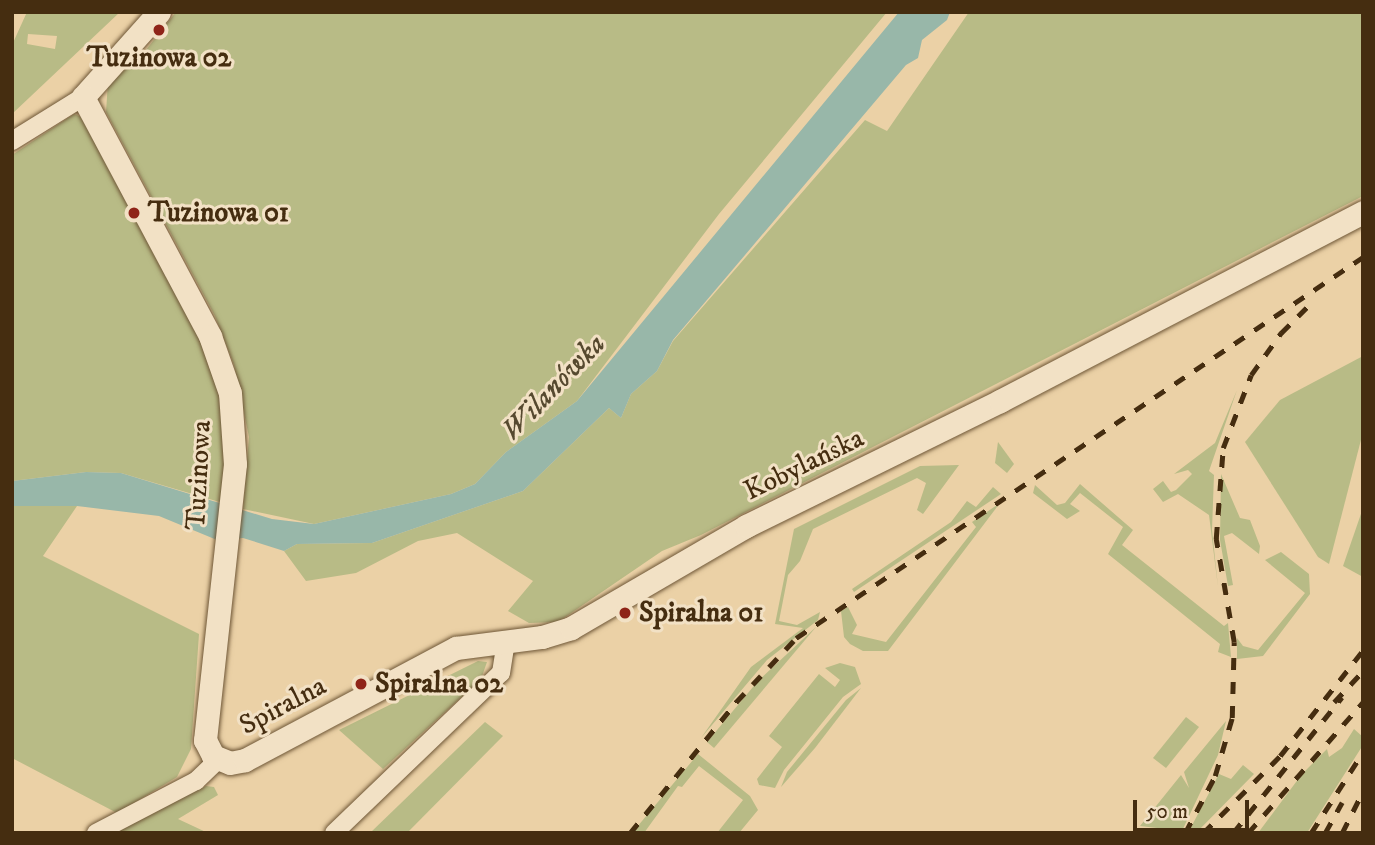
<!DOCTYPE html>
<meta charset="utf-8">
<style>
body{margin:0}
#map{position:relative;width:1375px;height:845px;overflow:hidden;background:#ebd1a6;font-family:"IM FELL DW Pica",serif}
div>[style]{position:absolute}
.green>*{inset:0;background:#b8bb86}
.water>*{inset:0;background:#98b7a9}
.roads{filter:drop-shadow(0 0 2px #6e5636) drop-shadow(0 0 2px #6e5636)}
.minor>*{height:18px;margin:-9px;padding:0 9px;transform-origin:9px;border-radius:9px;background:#f2e1c5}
.tertiary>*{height:23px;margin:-11.5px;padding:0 11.5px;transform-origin:11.5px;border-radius:11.5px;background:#f2e1c5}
.rail>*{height:4.5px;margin-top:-2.25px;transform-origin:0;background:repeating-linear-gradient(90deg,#452d10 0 12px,transparent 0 24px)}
.dots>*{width:19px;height:19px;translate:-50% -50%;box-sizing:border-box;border:4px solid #f2e1c5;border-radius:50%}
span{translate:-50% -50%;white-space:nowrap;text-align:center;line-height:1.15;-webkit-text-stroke:6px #f2e1c5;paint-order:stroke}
.poi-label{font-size:28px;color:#452d10;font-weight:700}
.left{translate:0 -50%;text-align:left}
.street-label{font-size:28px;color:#452d10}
.water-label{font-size:30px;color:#56492f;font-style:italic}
.frame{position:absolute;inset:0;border:14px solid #452d10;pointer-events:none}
.scale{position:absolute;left:1133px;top:800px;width:116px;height:32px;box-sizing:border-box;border:4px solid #452d10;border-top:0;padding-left:9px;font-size:21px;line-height:24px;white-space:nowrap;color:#452d10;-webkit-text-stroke:5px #f2e1c5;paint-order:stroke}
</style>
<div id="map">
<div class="green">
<i style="clip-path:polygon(evenodd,27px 12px,120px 12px,12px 114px,12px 45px,27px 12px,28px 34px,57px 36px,55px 49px,27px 44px,28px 34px)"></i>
<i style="clip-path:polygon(176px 12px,887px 12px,719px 214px,577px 401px,506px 452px,475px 484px,451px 494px,314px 524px,243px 509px,249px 437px,234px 365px,215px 316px,106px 112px,108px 82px,138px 60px)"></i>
<i style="clip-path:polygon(969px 12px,1363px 12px,1363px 196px,701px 535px,662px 551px,558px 622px,529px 623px,508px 611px,533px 581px,457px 533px,418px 541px,356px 573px,306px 581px,284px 551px,297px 544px,372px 543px,523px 491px,609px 408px,621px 418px,631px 394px,657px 371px,673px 341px,865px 120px,887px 131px)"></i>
<i style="clip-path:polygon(74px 114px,84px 118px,202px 341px,227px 413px,223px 503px,121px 473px,86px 472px,12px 481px,12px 155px)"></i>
<i style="clip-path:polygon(1363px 356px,1363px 432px,1329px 564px,1318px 557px,1245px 442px,1280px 400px)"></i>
<i style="clip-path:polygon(1237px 390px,1209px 471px,1214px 475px,1212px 530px,1218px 587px,1209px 515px,1178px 494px,1163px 502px,1153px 489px,1163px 481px,1171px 492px,1176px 490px,1192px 474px,1188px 470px,1174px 474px,1215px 443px)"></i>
<i style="clip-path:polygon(998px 442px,1014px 464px,1007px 473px,995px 463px)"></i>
<i style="clip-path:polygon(959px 465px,923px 514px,917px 510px,926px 483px,917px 478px,813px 529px,800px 561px,788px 575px,779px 621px,797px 625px,820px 612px,818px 620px,767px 660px,701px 738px,751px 667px,803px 628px,775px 624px,794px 529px,920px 466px)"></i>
<i style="clip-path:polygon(1221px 474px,1240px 518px,1250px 520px,1260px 546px,1259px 554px,1232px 533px,1224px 536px,1233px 585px,1228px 586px,1220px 540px)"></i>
<i style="clip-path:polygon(1080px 484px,1133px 530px,1122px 545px,1224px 626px,1228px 623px,1231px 657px,1218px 652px,1220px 644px,1108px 554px,1123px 527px,1080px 493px,1070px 504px,1080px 511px,1067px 519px,1033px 493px,1035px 485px,1057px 505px,1065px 503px)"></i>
<i style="clip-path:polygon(993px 487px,1001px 494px,854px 592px,852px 589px,951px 522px,967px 501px,976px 507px)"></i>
<i style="clip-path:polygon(1000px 503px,888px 651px,863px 651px,850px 644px,844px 637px,841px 611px,848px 607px,857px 625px,852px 634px,886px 642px,976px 527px,972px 522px)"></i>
<i style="clip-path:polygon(12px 506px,77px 506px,43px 556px,199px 634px,191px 749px,177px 777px,117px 813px,12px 758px)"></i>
<i style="clip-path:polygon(1363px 508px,1363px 577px,1343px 566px)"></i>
<i style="clip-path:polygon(1281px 552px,1309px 574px,1310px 594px,1263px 656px,1237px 659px,1237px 638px,1243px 646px,1258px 650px,1305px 593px,1265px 560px)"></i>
<i style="clip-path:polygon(816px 627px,714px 748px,707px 742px,758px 681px)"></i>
<i style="clip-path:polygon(478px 661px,487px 662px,481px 679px,383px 769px,339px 730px)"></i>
<i style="clip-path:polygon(840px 663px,855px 667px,861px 684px,843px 697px,784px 770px,775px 788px,759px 785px,757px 779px,782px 747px,769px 736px,819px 674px,835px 687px,840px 680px,825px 668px)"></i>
<i style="clip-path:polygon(861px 688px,815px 748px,781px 787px,787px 772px,846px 700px)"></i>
<i style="clip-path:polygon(1186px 717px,1199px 727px,1166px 768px,1153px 758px)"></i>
<i style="clip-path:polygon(1226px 721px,1218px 755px,1181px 833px,1140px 833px,1157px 828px,1140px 826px,1181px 775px,1189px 788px,1184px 772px)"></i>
<i style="clip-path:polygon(485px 722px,503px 736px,407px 833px,370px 833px)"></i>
<i style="clip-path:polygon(1354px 729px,1363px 737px,1363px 745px,1307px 833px,1258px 833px,1302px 774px,1327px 749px,1329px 757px,1342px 748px)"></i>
<i style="clip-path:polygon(698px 754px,750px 796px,758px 810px,739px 833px,717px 833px,743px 800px,699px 766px,682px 787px,678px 786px,644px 833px,632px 833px)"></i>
<i style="clip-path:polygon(1243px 765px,1254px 774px,1196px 833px,1188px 833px,1219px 774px,1231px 779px)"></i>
<i style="clip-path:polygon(206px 786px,214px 787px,218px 795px,178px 819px,208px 833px,105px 833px)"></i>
</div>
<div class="water">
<i style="clip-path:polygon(899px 12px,950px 12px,947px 20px,922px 40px,918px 58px,906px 65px,673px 340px,657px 371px,631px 394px,621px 418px,609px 408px,523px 491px,372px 543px,297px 544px,284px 551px,243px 538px,217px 540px,159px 516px,77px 506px,12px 506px,12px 481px,86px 472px,121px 473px,272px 519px,314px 524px,451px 494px,475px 484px,506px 452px,577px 401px)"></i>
</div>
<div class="roads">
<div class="minor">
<i style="left:12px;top:141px;width:84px;rotate:-31.8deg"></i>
<i style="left:96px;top:833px;width:113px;rotate:-27.5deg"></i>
<i style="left:196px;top:781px;width:30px;rotate:-44deg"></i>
<i style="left:334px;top:833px;width:231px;rotate:-43.8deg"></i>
<i style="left:501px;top:673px;width:33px;rotate:-81deg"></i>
</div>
<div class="tertiary">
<i style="left:159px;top:12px;width:114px;rotate:131.8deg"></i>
<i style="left:83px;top:97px;width:271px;rotate:62deg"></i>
<i style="left:210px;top:336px;width:60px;rotate:70.7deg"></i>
<i style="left:230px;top:393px;width:71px;rotate:86deg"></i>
<i style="left:235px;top:464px;width:278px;rotate:96.2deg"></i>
<i style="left:205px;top:740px;width:18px;rotate:63deg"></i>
<i style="left:213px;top:756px;width:18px;rotate:22deg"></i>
<i style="left:230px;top:763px;width:15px;rotate:-11deg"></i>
<i style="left:245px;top:760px;width:239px;rotate:-28deg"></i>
<i style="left:456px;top:648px;width:87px;rotate:-7.3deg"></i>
<i style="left:542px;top:637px;width:30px;rotate:-17deg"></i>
<i style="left:571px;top:628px;width:203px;rotate:-30.2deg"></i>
<i style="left:746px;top:526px;width:283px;rotate:-26.2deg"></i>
<i style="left:1000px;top:401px;width:409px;rotate:-27.5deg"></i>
</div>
</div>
<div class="rail">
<i style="left:1334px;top:702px;width:42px;rotate:-46.9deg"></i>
<i style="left:630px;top:833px;width:169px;rotate:-51deg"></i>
<i style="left:736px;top:702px;width:88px;rotate:-46.8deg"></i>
<i style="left:796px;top:638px;width:683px;rotate:-33.9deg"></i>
<i style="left:1185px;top:833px;width:64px;rotate:-62.2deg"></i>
<i style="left:1215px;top:776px;width:60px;rotate:-73.7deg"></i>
<i style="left:1232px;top:718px;width:76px;rotate:-88.5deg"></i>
<i style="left:1234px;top:642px;width:105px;rotate:-99.9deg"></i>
<i style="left:1216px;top:539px;width:91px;rotate:-85.6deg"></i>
<i style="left:1223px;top:448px;width:78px;rotate:-69deg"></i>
<i style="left:1251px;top:375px;width:52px;rotate:-54.5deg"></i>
<i style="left:1281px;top:333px;width:47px;rotate:-45deg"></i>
<i style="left:1203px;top:833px;width:109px;rotate:-45deg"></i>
<i style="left:1280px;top:756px;width:135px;rotate:-51.9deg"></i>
<i style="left:1233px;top:833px;width:174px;rotate:-51.3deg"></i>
<i style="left:1248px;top:833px;width:174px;rotate:-48.7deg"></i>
<i style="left:1311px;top:833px;width:96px;rotate:-57.3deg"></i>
<i style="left:1325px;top:833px;width:35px;rotate:-61deg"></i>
<i style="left:1342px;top:833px;width:47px;rotate:-63.4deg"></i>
</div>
<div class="dots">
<i style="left:159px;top:30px;background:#8f2418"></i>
<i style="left:134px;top:213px;background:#8f2418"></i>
<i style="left:625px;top:613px;background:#8f2418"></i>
<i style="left:361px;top:684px;background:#8f2418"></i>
</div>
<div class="poi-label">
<span style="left:159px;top:58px">Tuzinowa 02</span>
<span class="left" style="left:148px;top:213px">Tuzinowa 01</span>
<span class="left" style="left:639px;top:613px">Spiralna 01</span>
<span class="left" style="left:375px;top:684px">Spiralna 02</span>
</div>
<div class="street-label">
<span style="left:804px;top:465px;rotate:-26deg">Kobylańska</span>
<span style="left:199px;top:475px;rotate:-87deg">Tuzinowa</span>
<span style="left:283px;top:706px;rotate:-28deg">Spiralna</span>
</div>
<div class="water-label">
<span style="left:554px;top:388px;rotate:-46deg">Wilanówka</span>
</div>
<div class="frame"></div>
<div class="scale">50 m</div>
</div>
